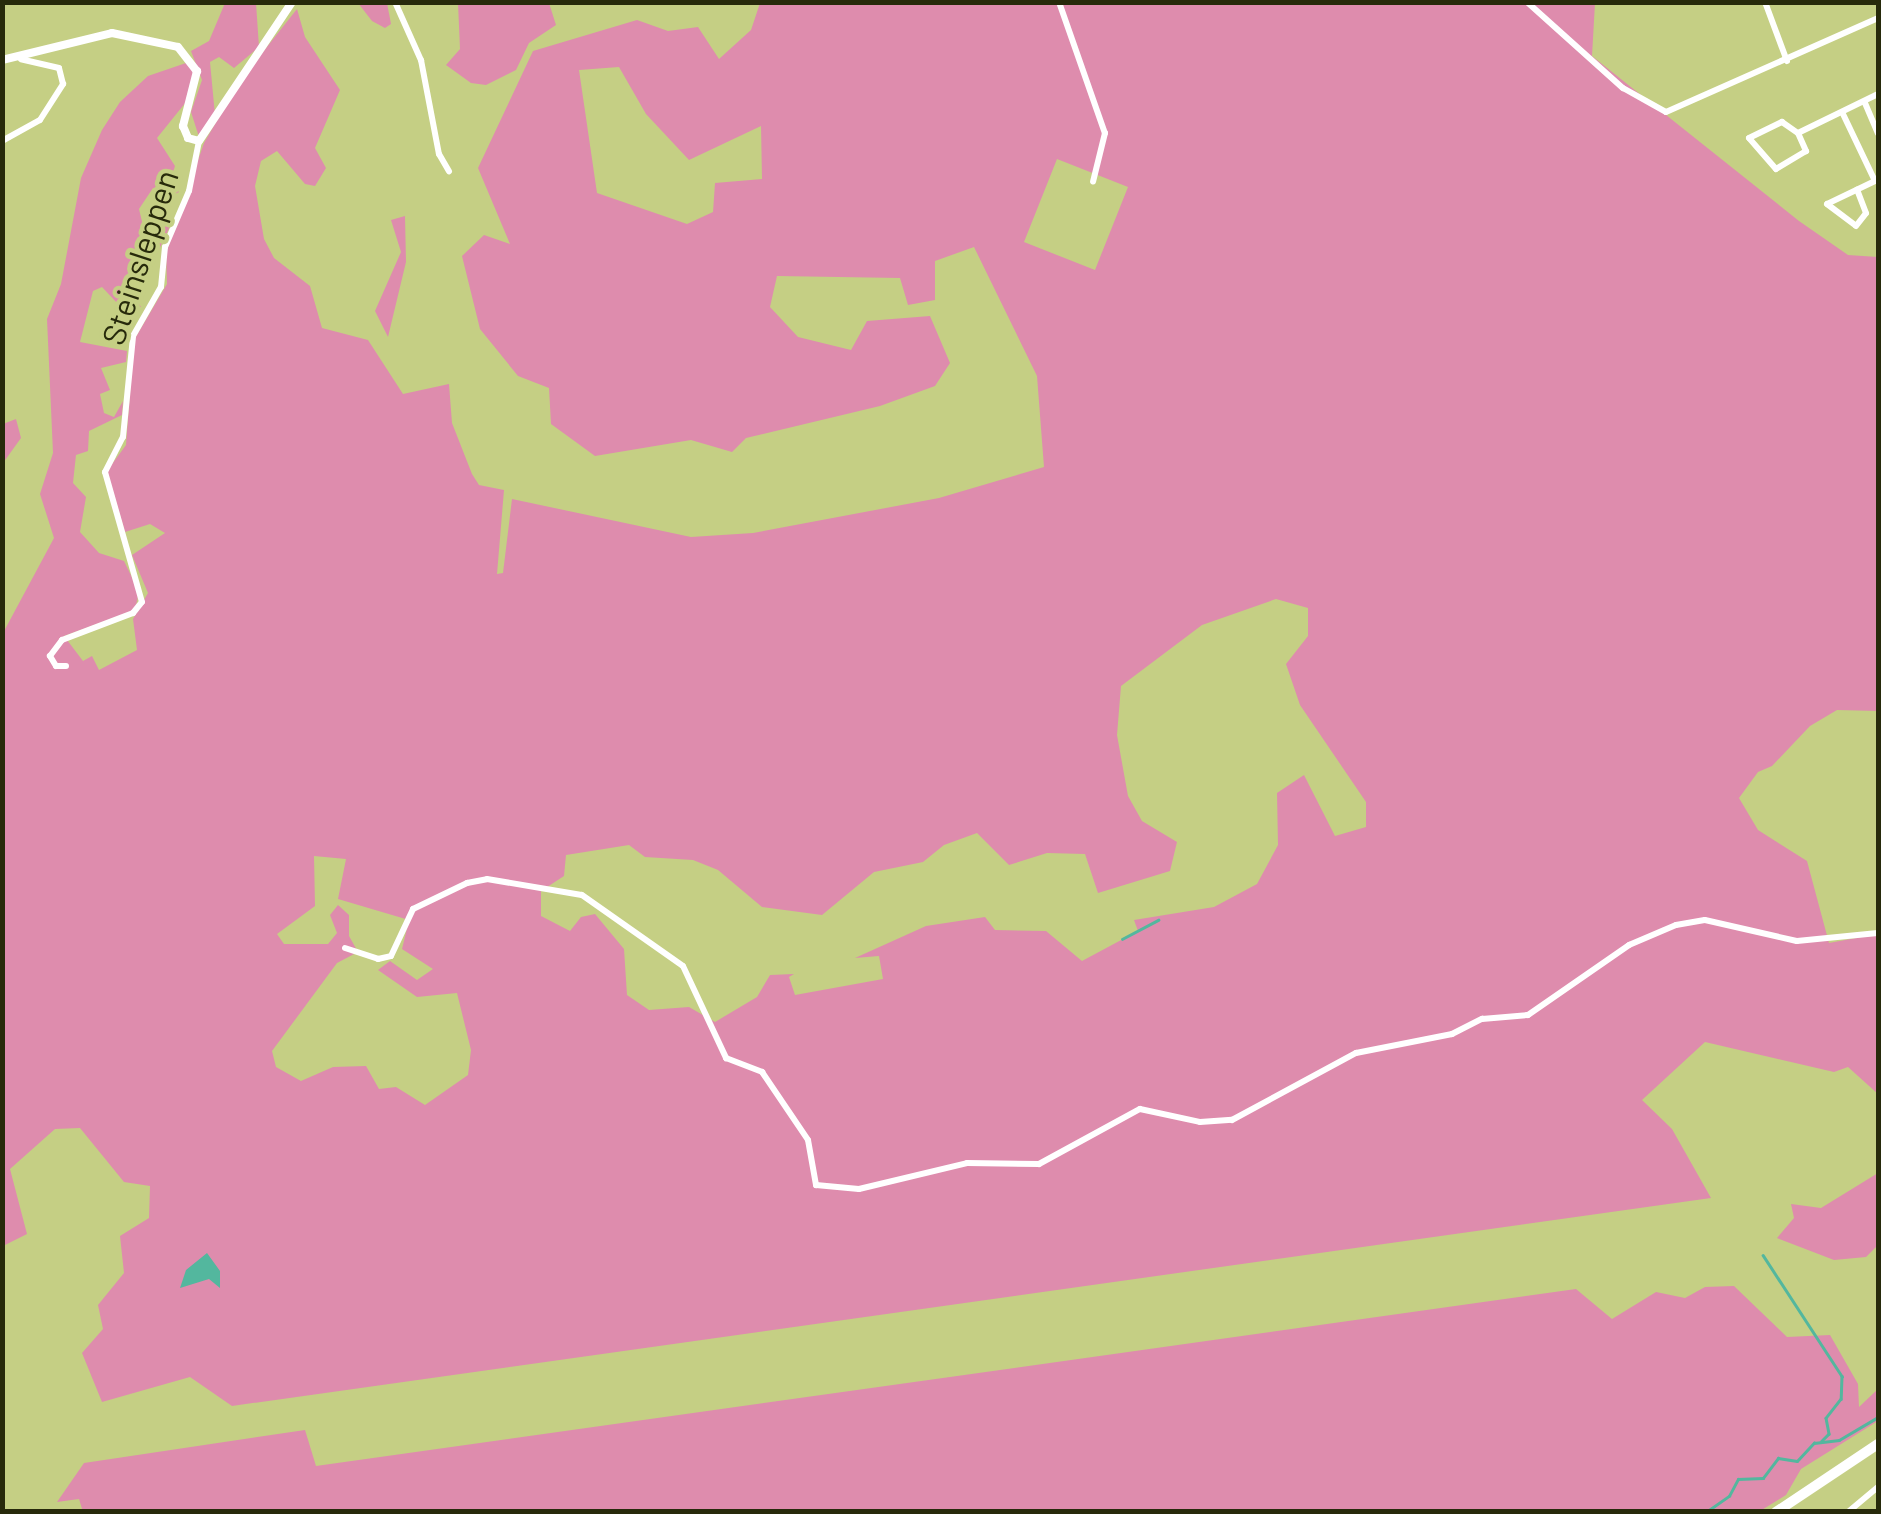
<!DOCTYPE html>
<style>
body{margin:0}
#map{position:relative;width:1881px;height:1514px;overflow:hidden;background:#c5cf84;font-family:Barlow,sans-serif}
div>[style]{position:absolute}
.green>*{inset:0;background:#de8cad}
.water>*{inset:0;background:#53b79e}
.stream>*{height:2.5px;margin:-1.25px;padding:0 1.25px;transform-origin:1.25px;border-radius:1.25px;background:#53b79e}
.minor>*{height:6px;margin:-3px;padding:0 3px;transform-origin:3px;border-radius:3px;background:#fff}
.secondary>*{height:8px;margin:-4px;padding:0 4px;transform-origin:4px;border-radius:4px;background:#fff}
.trunk>*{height:10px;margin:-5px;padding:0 5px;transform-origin:5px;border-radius:5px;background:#fff}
span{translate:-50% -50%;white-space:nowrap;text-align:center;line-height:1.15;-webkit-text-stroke:9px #c5cf84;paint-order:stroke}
.street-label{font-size:32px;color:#272a0b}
.frame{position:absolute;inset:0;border:5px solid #272a0b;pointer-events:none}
</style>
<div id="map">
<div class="green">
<i style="clip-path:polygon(225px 3px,256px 3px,259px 47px,234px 68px,219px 57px,210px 62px,215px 115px,199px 137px,191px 112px,202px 80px,191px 51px,209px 41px)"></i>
<i style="clip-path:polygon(358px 3px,387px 3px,391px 24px,385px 28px,372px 21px)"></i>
<i style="clip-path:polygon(458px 3px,549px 3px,556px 25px,529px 43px,516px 70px,486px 85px,471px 83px,446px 65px,460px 49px)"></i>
<i style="clip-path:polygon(evenodd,760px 3px,1595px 3px,1592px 56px,1799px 221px,1848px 255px,1878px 257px,1878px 711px,1837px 710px,1810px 726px,1772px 766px,1758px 772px,1739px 798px,1758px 830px,1807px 861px,1829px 943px,1878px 934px,1878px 1094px,1848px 1067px,1834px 1072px,1705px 1042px,1642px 1100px,1672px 1129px,1711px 1198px,232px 1406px,190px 1377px,102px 1402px,82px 1353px,103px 1329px,98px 1305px,124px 1273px,120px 1236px,149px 1218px,150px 1186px,124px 1182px,80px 1128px,55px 1129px,10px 1169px,27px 1234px,3px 1246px,3px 633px,54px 538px,40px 494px,53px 453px,47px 319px,61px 284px,81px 178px,102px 130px,120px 102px,148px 76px,186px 63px,194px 72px,186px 102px,157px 138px,175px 166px,170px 182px,179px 192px,166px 198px,153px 188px,139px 209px,145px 234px,171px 224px,157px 254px,134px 264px,129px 289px,141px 307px,118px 304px,102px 287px,93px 291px,80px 342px,127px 351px,126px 362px,101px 368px,110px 390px,100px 394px,104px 413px,114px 417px,123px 401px,122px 415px,89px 431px,88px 451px,76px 455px,73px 483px,86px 497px,80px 532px,99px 553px,124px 561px,139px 592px,135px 610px,64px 636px,83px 661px,92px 656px,99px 670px,137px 650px,133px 619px,148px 593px,132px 555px,165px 533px,150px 524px,125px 532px,107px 471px,126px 445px,134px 340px,167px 284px,166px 252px,204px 143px,240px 81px,297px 9px,305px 37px,340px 90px,315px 148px,326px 168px,315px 186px,305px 184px,277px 151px,261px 161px,255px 186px,264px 239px,274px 258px,310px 286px,322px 328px,368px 340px,403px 394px,449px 384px,452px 423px,472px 474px,479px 485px,504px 490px,497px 574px,503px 573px,512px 499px,691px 537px,753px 533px,939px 498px,1044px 467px,1037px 376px,974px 247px,935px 261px,935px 300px,908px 305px,900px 278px,777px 276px,770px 307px,798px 337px,851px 350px,867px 321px,930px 316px,950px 363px,935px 386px,880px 406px,746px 438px,732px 452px,691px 440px,595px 456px,551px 424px,549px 388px,518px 376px,480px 329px,462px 256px,484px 235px,510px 244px,478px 168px,533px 51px,637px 20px,668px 31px,698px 27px,719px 59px,751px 30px,760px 3px,619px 67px,646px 114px,689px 160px,761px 126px,762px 179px,715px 183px,713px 212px,687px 224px,597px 193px,579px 70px,619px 67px,760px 3px,1057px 159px,1128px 187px,1095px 270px,1024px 242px,1057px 159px,760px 3px,1276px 599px,1308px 608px,1308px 636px,1286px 664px,1300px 705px,1366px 802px,1366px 827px,1335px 836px,1304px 775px,1277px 793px,1278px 845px,1257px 884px,1214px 907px,1134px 920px,1138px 931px,1082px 961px,1046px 931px,995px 930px,985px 917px,926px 926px,855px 958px,879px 956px,883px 979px,795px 995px,789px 977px,794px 974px,770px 975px,757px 997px,715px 1022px,689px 1007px,649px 1010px,627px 995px,624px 949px,595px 914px,581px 917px,570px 931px,541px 916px,541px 891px,564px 876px,566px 855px,629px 845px,645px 857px,693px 860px,718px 870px,762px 907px,822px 915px,874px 872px,923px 862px,944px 845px,977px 833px,1009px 865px,1047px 853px,1085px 854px,1098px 893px,1170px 871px,1177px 842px,1142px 821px,1128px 796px,1117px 735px,1121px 686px,1202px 625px,1276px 599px,760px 3px,314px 856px,346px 859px,338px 899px,409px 920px,402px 949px,433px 969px,417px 980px,390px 961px,378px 970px,417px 997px,457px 993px,471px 1050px,468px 1075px,425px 1105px,396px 1087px,379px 1089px,366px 1066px,333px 1067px,301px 1081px,276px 1067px,272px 1051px,337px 963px,358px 952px,349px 936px,349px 915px,338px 905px,330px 915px,337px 933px,328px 944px,284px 944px,277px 934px,315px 906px,314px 856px)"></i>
<i style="clip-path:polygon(405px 216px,406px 262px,388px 337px,375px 311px,401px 252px,391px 220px)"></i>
<i style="clip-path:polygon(16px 419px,21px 438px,3px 463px,3px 424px)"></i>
<i style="clip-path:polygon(1878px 1173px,1878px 1245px,1866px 1257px,1834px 1260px,1777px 1238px,1794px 1218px,1791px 1204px,1821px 1208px)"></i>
<i style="clip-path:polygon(1734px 1286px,1787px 1337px,1830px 1335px,1858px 1384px,1859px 1407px,1878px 1389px,1878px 1421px,1801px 1469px,1786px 1495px,1760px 1511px,83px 1512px,79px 1499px,57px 1502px,84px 1463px,305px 1430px,316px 1466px,1576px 1289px,1612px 1319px,1656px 1292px,1685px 1298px,1705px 1287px)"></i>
</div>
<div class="water">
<i style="clip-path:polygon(207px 1253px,220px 1271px,220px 1288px,209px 1279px,180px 1288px,186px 1270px)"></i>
</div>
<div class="stream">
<i style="left:1122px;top:939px;width:41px;rotate:-27.8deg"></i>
<i style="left:1763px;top:1255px;width:145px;rotate:56.9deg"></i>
<i style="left:1842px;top:1376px;width:23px;rotate:92deg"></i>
<i style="left:1841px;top:1399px;width:24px;rotate:128deg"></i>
<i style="left:1826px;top:1418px;width:16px;rotate:79deg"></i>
<i style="left:1829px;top:1434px;width:10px;rotate:135deg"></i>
<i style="left:1706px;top:1512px;width:28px;rotate:-35deg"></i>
<i style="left:1729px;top:1496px;width:19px;rotate:-62deg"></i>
<i style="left:1738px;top:1479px;width:25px;rotate:-2deg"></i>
<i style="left:1763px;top:1478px;width:25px;rotate:-53deg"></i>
<i style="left:1778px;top:1458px;width:19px;rotate:9deg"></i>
<i style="left:1797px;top:1461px;width:25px;rotate:-47deg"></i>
<i style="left:1814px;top:1443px;width:25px;rotate:-7deg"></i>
<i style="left:1839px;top:1440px;width:45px;rotate:-30.5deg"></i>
</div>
<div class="minor">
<i style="left:395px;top:2px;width:64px;rotate:65.9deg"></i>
<i style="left:421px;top:60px;width:96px;rotate:79.2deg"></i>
<i style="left:439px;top:154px;width:20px;rotate:60deg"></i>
<i style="left:1059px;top:2px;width:139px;rotate:70.7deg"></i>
<i style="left:1105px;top:133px;width:50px;rotate:103.8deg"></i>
<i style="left:1527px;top:2px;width:129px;rotate:41.9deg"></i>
<i style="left:1623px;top:88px;width:49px;rotate:29.2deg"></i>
<i style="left:1666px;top:112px;width:232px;rotate:-23.9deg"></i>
<i style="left:1765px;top:2px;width:63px;rotate:69.6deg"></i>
<i style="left:1865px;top:103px;width:33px;rotate:67deg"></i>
<i style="left:1843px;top:114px;width:74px;rotate:64.5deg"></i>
<i style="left:1875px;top:181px;width:53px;rotate:154.4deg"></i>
<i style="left:1827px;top:204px;width:36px;rotate:37deg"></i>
<i style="left:1856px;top:226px;width:16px;rotate:-52deg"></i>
<i style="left:1866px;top:213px;width:25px;rotate:-111deg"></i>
<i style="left:1782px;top:122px;width:19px;rotate:35deg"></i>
<i style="left:1798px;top:133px;width:20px;rotate:66deg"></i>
<i style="left:1806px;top:151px;width:35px;rotate:149deg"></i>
<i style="left:1776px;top:169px;width:41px;rotate:-131.1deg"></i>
<i style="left:1749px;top:138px;width:37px;rotate:-26deg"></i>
<i style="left:1798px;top:133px;width:89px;rotate:-26deg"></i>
<i style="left:2px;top:141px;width:43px;rotate:-28.9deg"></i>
<i style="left:40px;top:120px;width:43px;rotate:-57.4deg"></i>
<i style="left:63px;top:84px;width:16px;rotate:-104deg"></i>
<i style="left:59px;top:68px;width:39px;rotate:-167deg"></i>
<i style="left:66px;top:666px;width:10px;rotate:180deg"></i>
<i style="left:56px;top:666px;width:12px;rotate:-121deg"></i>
<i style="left:50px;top:656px;width:20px;rotate:-53deg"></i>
<i style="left:62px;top:640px;width:76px;rotate:-20.8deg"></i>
<i style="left:133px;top:613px;width:14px;rotate:-51deg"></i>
<i style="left:142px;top:602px;width:135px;rotate:-105.9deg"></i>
<i style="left:105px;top:472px;width:39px;rotate:-63deg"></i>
<i style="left:123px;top:437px;width:101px;rotate:-84.3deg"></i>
<i style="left:133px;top:336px;width:56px;rotate:-60.3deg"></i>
<i style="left:161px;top:287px;width:40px;rotate:-84.3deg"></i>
<i style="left:165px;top:247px;width:61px;rotate:-66.8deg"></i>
<i style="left:189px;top:191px;width:51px;rotate:-78.7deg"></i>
<i style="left:345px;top:948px;width:35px;rotate:18deg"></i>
<i style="left:378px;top:959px;width:13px;rotate:-13deg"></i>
<i style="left:391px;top:956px;width:52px;rotate:-64.9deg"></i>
<i style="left:413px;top:909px;width:60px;rotate:-25.7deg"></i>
<i style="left:467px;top:883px;width:20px;rotate:-11deg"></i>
<i style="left:487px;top:879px;width:96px;rotate:9.6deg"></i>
<i style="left:582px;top:895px;width:123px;rotate:35.1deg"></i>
<i style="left:683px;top:966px;width:102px;rotate:64.9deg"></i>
<i style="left:726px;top:1058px;width:39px;rotate:21deg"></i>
<i style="left:762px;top:1072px;width:82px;rotate:55.9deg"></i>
<i style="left:808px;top:1140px;width:46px;rotate:79.9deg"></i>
<i style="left:816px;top:1185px;width:43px;rotate:5.3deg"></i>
<i style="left:859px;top:1189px;width:111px;rotate:-13.5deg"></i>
<i style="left:967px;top:1163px;width:72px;rotate:0.8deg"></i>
<i style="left:1039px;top:1164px;width:115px;rotate:-28.6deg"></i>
<i style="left:1140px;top:1109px;width:61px;rotate:12.2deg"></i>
<i style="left:1200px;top:1122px;width:32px;rotate:-4deg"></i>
<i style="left:1232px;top:1120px;width:141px;rotate:-28.4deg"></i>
<i style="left:1356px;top:1053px;width:98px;rotate:-11.2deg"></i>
<i style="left:1452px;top:1034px;width:34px;rotate:-27deg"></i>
<i style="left:1482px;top:1019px;width:46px;rotate:-5deg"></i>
<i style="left:1528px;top:1015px;width:123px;rotate:-34.7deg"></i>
<i style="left:1629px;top:945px;width:51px;rotate:-23.1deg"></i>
<i style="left:1676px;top:925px;width:29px;rotate:-10deg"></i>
<i style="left:1705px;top:920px;width:94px;rotate:12.9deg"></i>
<i style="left:1797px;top:941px;width:81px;rotate:-5.6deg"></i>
<i style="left:1848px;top:1512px;width:39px;rotate:-40deg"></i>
</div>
<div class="secondary">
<i style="left:2px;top:60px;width:113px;rotate:-13.8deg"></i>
<i style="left:112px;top:33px;width:67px;rotate:12deg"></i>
<i style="left:178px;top:47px;width:31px;rotate:52deg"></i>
<i style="left:197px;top:71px;width:57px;rotate:104.3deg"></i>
<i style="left:183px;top:126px;width:13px;rotate:67deg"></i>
<i style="left:188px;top:138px;width:11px;rotate:15deg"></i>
<i style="left:199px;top:141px;width:167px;rotate:-56.2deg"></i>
</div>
<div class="trunk">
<i style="left:1776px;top:1512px;width:123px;rotate:-33.7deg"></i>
</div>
<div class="street-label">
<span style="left:139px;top:257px;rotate:-72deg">Steinsleppen</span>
</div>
<div class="frame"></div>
</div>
